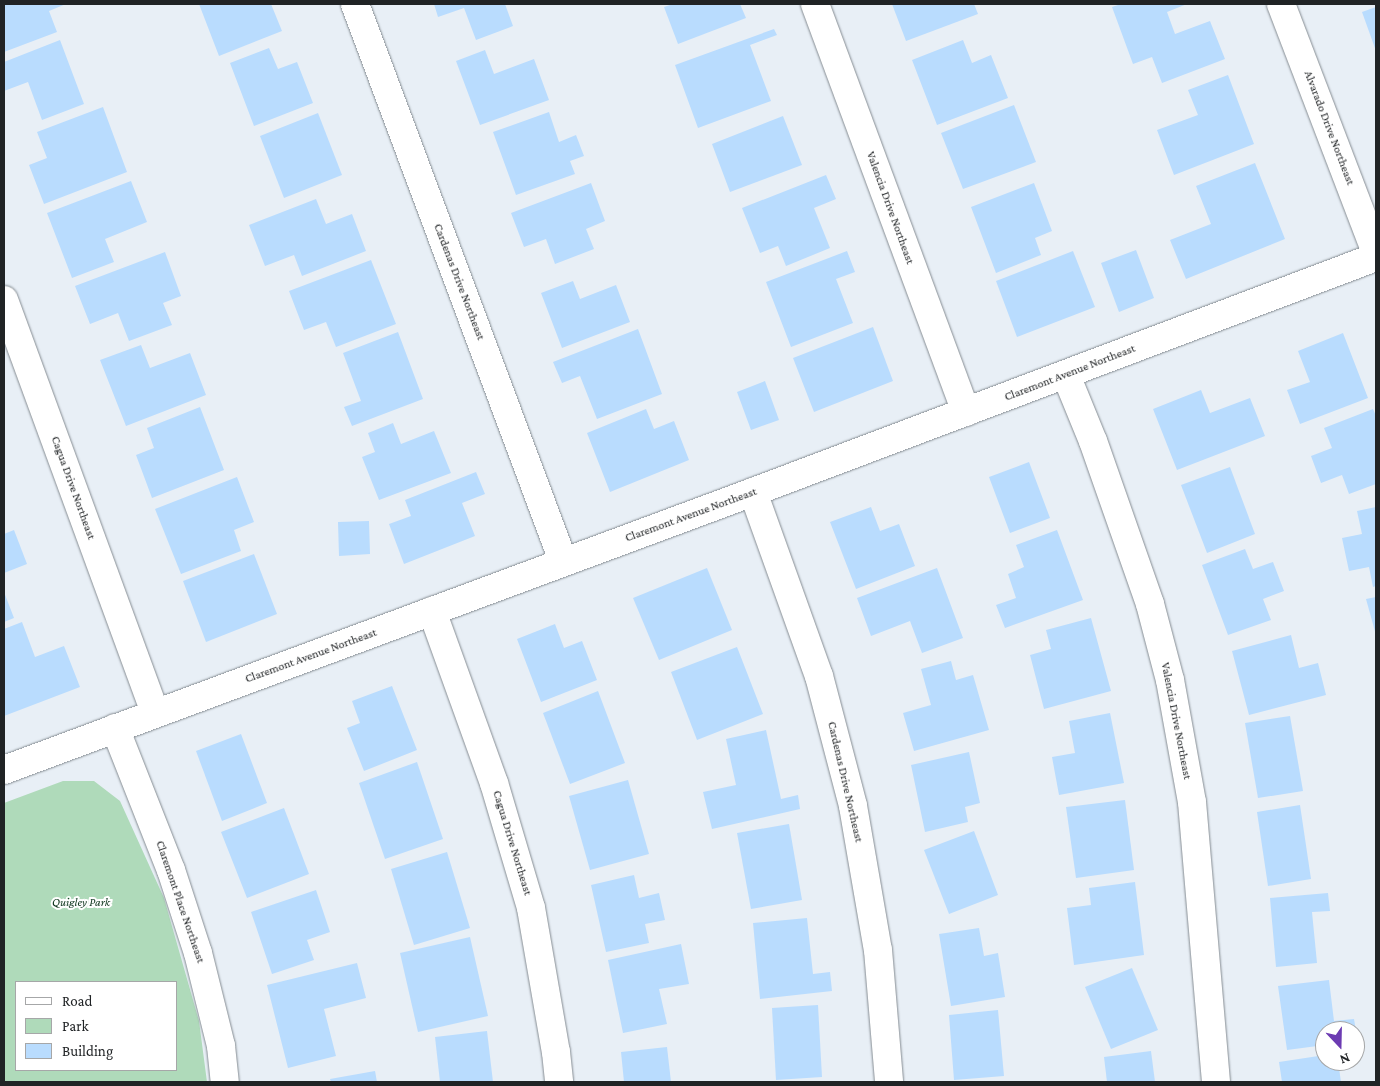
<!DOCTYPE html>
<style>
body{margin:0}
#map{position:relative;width:1380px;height:1086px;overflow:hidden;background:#e8eff6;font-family:"Crimson Pro",serif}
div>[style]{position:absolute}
.green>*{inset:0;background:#afdaba}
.building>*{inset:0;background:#b9dcfe}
.roads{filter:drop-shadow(0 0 1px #858c92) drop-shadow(0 0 1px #858c92)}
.minor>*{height:28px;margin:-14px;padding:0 14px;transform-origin:14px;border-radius:14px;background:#fff}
span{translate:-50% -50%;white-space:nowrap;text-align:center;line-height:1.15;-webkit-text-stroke:4px #fff;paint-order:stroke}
.street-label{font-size:12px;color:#202325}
.park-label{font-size:12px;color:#0a3219;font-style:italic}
.frame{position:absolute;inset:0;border:5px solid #202325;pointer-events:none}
.legend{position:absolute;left:15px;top:981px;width:162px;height:90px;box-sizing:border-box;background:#fff;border:1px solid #a6a7a8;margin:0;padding:6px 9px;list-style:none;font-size:15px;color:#202325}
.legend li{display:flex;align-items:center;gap:10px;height:25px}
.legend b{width:25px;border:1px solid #a6a7a8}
.north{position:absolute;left:1315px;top:1021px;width:50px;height:50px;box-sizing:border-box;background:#fff;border:1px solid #a6a7a8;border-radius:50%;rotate:159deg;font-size:14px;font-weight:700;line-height:20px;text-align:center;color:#202325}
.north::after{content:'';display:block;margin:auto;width:18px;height:22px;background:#6c3bb2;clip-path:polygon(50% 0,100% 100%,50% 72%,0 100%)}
</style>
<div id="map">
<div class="green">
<i style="clip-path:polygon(evenodd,63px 781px,94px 781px,120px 801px,164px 898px,199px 1021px,207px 1082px,4px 1082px,4px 803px,63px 781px,16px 982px,176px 982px,176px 1070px,16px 1070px,16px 982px)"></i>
</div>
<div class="building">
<i style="clip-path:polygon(4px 4px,66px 4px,49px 11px,57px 32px,4px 52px)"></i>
<i style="clip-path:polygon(199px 4px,271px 4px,282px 31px,219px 56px)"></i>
<i style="clip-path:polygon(434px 4px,505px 4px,513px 26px,476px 40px,464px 8px,438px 17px)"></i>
<i style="clip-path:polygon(673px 4px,740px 4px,746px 18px,678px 44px,664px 7px)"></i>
<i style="clip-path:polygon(892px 4px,974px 4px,978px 14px,906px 41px)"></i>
<i style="clip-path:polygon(1121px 4px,1187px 4px,1167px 12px,1175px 34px,1210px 21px,1225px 59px,1162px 83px,1152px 57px,1133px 64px,1112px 7px)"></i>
<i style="clip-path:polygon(1376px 7px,1376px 51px,1362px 12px)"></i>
<i style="clip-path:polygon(774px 29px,777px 35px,750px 45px,771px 101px,698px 128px,675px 65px)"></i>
<i style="clip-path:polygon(60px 40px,84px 104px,42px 120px,28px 82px,4px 91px,4px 62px)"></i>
<i style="clip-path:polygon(963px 40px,972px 63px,991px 55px,1008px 98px,937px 125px,912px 60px)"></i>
<i style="clip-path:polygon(269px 48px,278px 69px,297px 62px,313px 103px,254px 126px,230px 63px)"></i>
<i style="clip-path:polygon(485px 50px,494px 74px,534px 59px,549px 100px,480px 125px,456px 61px)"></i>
<i style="clip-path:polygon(1228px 75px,1254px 144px,1174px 175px,1157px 130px,1198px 115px,1188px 90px)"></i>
<i style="clip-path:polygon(1014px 105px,1036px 162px,963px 189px,941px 133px)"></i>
<i style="clip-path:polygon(103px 107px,127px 172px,44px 204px,29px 165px,47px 158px,37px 132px)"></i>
<i style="clip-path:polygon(549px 112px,559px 142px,576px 135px,584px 156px,570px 161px,575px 174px,516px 195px,493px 132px)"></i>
<i style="clip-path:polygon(318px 113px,342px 175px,284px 198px,260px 136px)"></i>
<i style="clip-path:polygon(783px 116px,802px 165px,730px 192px,712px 144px)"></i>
<i style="clip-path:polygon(1255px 163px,1285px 239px,1186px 279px,1170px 240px,1211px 224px,1196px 186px)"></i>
<i style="clip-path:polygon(826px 175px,836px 199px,814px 208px,830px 248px,786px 266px,778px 246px,760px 253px,742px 208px)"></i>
<i style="clip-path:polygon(131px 181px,147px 222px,105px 239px,114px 262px,72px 278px,47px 213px)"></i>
<i style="clip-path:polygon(591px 183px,605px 221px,586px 229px,594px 249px,555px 264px,546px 239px,524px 247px,511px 213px)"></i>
<i style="clip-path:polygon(1034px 183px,1052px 231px,1035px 238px,1041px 255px,996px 273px,971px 207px)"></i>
<i style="clip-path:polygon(316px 199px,326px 224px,352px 214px,366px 251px,302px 276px,294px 255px,265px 266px,249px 225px)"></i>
<i style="clip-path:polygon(1136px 250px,1154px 298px,1119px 312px,1101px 263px)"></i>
<i style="clip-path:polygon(847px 251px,855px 272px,836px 279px,853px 323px,791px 347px,766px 282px)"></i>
<i style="clip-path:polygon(1073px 251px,1095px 307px,1017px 337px,996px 281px)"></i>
<i style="clip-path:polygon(165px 252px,181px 296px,163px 303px,172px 325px,129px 341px,118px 313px,90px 324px,75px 286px)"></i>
<i style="clip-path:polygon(371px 260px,396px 324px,336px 347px,326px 322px,304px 330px,289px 291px)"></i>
<i style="clip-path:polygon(573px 281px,580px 299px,616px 285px,630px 322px,562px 348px,541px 293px)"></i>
<i style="clip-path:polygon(873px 327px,893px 381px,814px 412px,793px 358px)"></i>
<i style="clip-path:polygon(638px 329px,662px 394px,597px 419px,580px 376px,562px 383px,553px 362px)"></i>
<i style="clip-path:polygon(398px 332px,423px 399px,352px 426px,344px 407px,361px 401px,343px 353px)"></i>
<i style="clip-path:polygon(1343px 333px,1368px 398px,1300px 424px,1287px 390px,1310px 382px,1298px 351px)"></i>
<i style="clip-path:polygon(141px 345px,150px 368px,190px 353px,206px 395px,126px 426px,100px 360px)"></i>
<i style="clip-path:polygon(765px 381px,779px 420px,751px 430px,737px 392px)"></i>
<i style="clip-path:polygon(1201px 390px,1210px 413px,1250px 398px,1265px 436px,1177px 470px,1153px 409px)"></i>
<i style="clip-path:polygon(200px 407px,224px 470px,152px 498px,136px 455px,154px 448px,147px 428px)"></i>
<i style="clip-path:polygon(646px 409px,654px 429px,674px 421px,689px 460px,610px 492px,587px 433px)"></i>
<i style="clip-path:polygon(1373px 409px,1376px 416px,1376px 484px,1349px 494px,1342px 475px,1321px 483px,1311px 456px,1332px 448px,1324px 428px)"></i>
<i style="clip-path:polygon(393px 423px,401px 444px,434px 431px,451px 473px,379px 500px,362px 457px,375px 452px,368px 433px)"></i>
<i style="clip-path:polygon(1029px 462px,1050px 518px,1010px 533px,989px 477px)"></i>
<i style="clip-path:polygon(1230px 467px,1255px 534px,1207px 553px,1181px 485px)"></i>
<i style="clip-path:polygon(476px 472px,485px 494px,462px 503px,475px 536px,404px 564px,389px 524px,411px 516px,405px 500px)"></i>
<i style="clip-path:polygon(237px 477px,254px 522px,234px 530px,241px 551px,181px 574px,155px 509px)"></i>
<i style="clip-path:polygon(871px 507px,880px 531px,899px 524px,915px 566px,856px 589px,830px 522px)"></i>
<i style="clip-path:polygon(1376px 507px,1376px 586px,1373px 587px,1369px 567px,1349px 571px,1342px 538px,1362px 534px,1357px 511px)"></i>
<i style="clip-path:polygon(369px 521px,370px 554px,339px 556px,338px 522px)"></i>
<i style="clip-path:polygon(14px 530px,27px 564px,4px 573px,4px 534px)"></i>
<i style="clip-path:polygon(1057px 530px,1083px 600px,1005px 628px,996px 605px,1016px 598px,1008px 574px,1024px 567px,1016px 545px)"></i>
<i style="clip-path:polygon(1245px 549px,1253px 569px,1273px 562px,1284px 591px,1263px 599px,1271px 620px,1228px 635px,1202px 565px)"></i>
<i style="clip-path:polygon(254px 554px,277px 614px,206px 642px,183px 581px)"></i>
<i style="clip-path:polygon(707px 568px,732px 630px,659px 660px,633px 598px)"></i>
<i style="clip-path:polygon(937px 568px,963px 638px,922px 653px,910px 621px,871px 636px,857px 598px)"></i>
<i style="clip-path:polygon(4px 592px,14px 618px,4px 622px)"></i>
<i style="clip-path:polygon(1376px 597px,1376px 635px,1366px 599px)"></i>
<i style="clip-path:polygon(1091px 618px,1111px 691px,1044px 709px,1030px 655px,1051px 649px,1046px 630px)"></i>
<i style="clip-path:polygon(22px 622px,35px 657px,64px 646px,80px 687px,4px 716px,4px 629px)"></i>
<i style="clip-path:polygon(555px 624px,564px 648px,582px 641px,597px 680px,541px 702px,517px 639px)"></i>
<i style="clip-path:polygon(1291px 635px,1299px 668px,1318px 663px,1326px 695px,1249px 715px,1232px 651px)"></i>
<i style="clip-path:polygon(737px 647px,763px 714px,697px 740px,671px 672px)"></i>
<i style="clip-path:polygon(951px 661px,956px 680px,973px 675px,989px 730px,914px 751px,903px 713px,931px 705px,921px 669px)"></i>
<i style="clip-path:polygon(392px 686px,417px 750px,364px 771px,347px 728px,360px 723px,352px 701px)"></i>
<i style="clip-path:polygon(598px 691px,625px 763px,570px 784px,543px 713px)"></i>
<i style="clip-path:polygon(1110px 713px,1124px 783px,1059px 795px,1052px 757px,1075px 753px,1069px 721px)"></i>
<i style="clip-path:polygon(1290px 716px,1303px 791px,1258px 798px,1245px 723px)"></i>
<i style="clip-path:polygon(766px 730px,781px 799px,798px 795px,800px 809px,712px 829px,703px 792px,736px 785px,726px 739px)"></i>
<i style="clip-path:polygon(241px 734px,267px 803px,222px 821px,196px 751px)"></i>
<i style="clip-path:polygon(969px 752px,980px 803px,965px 807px,968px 822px,925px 832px,911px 765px)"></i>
<i style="clip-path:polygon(417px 762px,443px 839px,385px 859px,359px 783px)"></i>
<i style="clip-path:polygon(628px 780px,649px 854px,590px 870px,569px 796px)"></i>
<i style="clip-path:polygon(1125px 800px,1134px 870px,1076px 878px,1066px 807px)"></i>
<i style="clip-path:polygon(1300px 805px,1311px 879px,1268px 886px,1257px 812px)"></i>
<i style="clip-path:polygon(284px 808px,309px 874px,247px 898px,221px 832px)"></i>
<i style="clip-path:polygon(789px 824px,802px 900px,751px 909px,737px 833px)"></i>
<i style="clip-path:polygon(974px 831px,998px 895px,949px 914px,924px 850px)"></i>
<i style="clip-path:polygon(447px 852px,470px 928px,414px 945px,391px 869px)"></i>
<i style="clip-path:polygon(634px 875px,639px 898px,659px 893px,665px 920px,645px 924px,649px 943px,606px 952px,591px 885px)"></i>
<i style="clip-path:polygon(1135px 882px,1144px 955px,1074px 965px,1067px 908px,1091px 905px,1089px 888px)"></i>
<i style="clip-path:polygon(316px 890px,330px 932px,307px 940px,314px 960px,272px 974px,251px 912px)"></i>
<i style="clip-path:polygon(1328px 893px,1330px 911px,1312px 912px,1317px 963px,1276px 967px,1270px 898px)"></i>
<i style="clip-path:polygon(807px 918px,813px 974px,830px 972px,832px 991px,760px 999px,753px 923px)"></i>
<i style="clip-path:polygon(979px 928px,984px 956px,998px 953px,1005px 997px,951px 1006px,939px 934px)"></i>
<i style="clip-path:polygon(470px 937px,488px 1016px,418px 1032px,400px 953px)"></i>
<i style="clip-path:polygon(681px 944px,689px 984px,659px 989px,667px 1024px,623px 1033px,608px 960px)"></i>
<i style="clip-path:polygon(357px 963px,366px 998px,324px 1009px,336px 1056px,288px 1068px,267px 985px)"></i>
<i style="clip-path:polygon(1132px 968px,1158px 1030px,1111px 1049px,1085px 987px)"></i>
<i style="clip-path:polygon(1329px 980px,1334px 1021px,1354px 1019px,1356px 1031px,1325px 1031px,1325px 1045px,1287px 1050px,1278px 986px)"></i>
<i style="clip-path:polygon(818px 1005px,822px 1077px,776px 1080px,772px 1008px)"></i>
<i style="clip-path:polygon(998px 1010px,1004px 1076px,954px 1080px,949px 1015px)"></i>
<i style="clip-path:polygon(487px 1031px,493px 1082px,440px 1082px,435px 1037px)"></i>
<i style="clip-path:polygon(667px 1047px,671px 1082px,624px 1082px,621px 1052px)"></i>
<i style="clip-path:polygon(1151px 1051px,1155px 1082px,1107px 1082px,1104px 1057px)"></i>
<i style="clip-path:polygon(1325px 1055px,1325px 1061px,1338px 1061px,1341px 1082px,1282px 1082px,1279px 1062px)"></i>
<i style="clip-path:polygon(375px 1071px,377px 1082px,331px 1082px,330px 1079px)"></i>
</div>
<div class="roads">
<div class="minor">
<i style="left:355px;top:4px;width:595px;rotate:69.52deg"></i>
<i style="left:815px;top:4px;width:435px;rotate:69.7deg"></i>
<i style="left:1281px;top:4px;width:267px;rotate:69.1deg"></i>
<i style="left:4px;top:300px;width:440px;rotate:69.9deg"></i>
<i style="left:1066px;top:375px;width:71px;rotate:67.8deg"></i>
<i style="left:1093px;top:441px;width:173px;rotate:70.7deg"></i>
<i style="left:1150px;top:604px;width:79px;rotate:75.3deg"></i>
<i style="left:1170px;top:680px;width:124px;rotate:79.8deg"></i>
<i style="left:1192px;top:802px;width:281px;rotate:85.1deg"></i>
<i style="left:753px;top:492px;width:195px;rotate:70.3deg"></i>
<i style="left:819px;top:676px;width:134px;rotate:75.3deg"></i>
<i style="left:853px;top:806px;width:146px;rotate:80.2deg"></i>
<i style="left:878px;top:950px;width:132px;rotate:85.2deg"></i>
<i style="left:432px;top:611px;width:183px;rotate:70.2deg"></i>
<i style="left:494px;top:783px;width:130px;rotate:73.5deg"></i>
<i style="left:531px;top:908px;width:146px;rotate:80.2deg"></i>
<i style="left:556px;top:1052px;width:30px;rotate:84deg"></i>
<i style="left:115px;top:728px;width:153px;rotate:68.5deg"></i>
<i style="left:171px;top:870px;width:87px;rotate:72deg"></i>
<i style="left:198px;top:953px;width:96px;rotate:76.1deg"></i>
<i style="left:221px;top:1046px;width:36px;rotate:84deg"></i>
<i style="left:4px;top:770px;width:799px;rotate:-20.36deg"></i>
<i style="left:753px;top:492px;width:666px;rotate:-20.67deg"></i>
</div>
</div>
<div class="street-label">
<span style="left:1329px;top:128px;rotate:69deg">Alvarado Drive Northeast</span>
<span style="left:890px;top:208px;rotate:70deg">Valencia Drive Northeast</span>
<span style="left:459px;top:282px;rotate:69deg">Cardenas Drive Northeast</span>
<span style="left:1070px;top:373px;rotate:-21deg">Claremont Avenue Northeast</span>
<span style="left:73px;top:488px;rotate:70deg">Cagua Drive Northeast</span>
<span style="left:691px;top:515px;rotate:-20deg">Claremont Avenue Northeast</span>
<span style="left:311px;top:656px;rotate:-20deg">Claremont Avenue Northeast</span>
<span style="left:1176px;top:721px;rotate:79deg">Valencia Drive Northeast</span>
<span style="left:845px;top:782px;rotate:77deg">Cardenas Drive Northeast</span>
<span style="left:512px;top:843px;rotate:73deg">Cagua Drive Northeast</span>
<span style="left:180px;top:902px;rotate:71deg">Claremont Place Northeast</span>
</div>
<div class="park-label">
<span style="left:81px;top:903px">Quigley Park</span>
</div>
<div class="frame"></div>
<ul class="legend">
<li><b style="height:6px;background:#fff"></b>Road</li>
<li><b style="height:14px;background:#afdaba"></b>Park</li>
<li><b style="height:14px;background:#b9dcfe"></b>Building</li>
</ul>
<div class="north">N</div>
</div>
